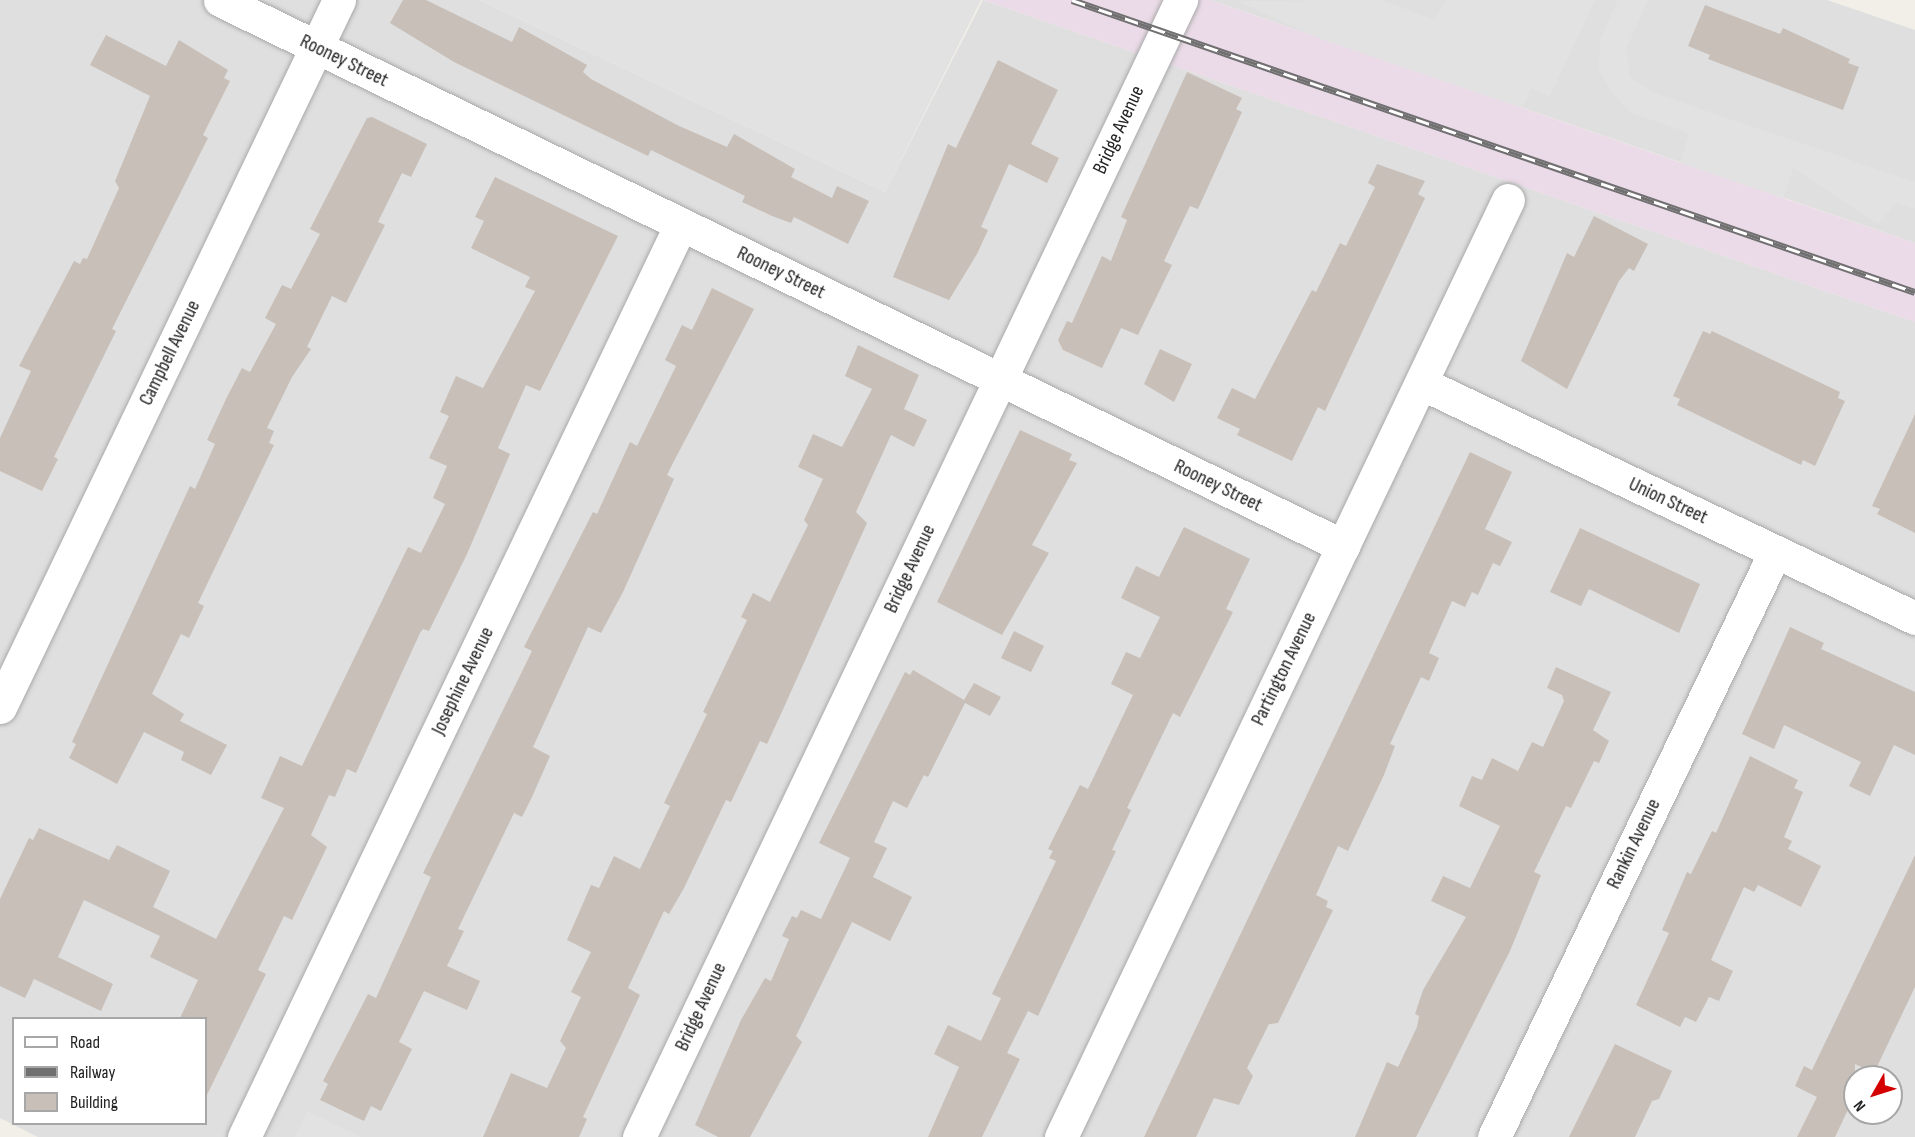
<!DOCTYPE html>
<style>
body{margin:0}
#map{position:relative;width:1915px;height:1137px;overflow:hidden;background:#f2efe9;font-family:"Sofia Sans Condensed",sans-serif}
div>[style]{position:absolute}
.residential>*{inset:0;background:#e0dfdf}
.industrial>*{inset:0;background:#ebdbe8}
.parking>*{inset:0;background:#e2e2e2}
.building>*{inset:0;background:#c7bfb8}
.roads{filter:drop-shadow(0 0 2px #a9a9a9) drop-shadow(0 0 2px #a9a9a9)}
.minor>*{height:33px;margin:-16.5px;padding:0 16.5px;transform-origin:16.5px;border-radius:16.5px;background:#fff}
.tertiary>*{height:33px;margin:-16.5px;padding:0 16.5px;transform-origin:16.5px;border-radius:16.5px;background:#fff}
.rail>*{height:7px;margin-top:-3.5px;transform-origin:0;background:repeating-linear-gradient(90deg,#fff 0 14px,#707070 0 28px);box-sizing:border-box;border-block:2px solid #707070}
span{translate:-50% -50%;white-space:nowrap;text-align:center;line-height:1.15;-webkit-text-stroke:5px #fff;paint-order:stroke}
.street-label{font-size:20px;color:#222}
.legend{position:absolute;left:12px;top:1017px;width:195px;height:108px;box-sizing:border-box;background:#fff;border:2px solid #a7a7a7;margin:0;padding:8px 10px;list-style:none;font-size:18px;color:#222}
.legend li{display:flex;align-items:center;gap:12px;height:30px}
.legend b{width:30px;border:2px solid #a7a7a7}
.north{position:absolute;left:1843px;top:1065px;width:60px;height:60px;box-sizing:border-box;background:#fff;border:2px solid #a7a7a7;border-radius:50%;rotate:231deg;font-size:16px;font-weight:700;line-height:24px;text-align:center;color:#222}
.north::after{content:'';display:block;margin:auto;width:21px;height:27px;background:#d40000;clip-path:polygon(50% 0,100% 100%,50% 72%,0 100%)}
</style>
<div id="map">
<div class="residential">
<i style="clip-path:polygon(evenodd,0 0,479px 0,885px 192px,983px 0,1915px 322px,1915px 1137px,38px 1137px,0 1118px,0 0,14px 1018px,206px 1018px,206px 1124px,14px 1124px,14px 1018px,0 0,1855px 1077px,1891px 1077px,1891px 1113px,1855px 1113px,1855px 1077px)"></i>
<i style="clip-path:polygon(1210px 0,1827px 0,1915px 30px,1915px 243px)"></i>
</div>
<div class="industrial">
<i style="clip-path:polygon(983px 0,1210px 0,1783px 198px,1915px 243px,1915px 322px)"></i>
</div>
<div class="parking">
<i style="clip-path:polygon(479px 0,981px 0,885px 192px)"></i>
<i style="clip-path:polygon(1381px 0,1435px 20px,1446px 0,1595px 0,1550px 96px,1531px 88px,1522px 108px,1321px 39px,1237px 1px)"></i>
<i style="clip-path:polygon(1618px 0,1648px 0,1626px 49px,1630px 77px,1654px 93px,1915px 182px,1915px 209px,1896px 203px,1878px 224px,1793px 168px,1783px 198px,1680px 163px,1689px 133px,1631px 113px,1613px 94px,1599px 70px,1600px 40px)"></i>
<i style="clip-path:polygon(307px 1111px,361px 1137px,295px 1137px)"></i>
</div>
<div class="building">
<i style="clip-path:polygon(403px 0,426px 0,512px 42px,519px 27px,587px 65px,583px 72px,591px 79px,677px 125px,727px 147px,734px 134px,795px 169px,791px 177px,832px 198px,837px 186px,869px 201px,848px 244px,794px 217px,791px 223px,772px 216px,742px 202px,745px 196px,651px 150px,648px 156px,454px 62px,390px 23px)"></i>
<i style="clip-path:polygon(1705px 5px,1780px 34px,1783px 28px,1850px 59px,1848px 63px,1859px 67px,1843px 110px,1708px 59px,1710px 55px,1688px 46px)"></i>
<i style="clip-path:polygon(106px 35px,166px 66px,179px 40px,228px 70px,224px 78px,230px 81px,203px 135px,208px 138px,112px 329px,116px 331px,54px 457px,58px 459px,42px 491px,0 471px,0 438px,31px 371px,19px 366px,74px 261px,80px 264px,83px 258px,87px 259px,119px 188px,115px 181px,150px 96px,90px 65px)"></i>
<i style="clip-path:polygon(998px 60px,1058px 90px,1031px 144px,1059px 158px,1047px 183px,1009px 164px,981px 227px,988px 230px,977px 254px,949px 300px,893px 277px,948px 144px,956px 148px)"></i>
<i style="clip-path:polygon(1187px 72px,1242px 98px,1236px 109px,1242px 112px,1198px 209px,1190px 206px,1164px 261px,1172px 265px,1138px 335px,1121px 328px,1102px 368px,1063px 350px,1058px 340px,1067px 321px,1072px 323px,1102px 256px,1111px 261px,1127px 220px,1121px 217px)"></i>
<i style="clip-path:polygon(372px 117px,427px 144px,411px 177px,402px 173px,378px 222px,385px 225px,346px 303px,332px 296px,307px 347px,311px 349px,292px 377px,267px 428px,274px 431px,269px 443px,274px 445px,198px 603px,204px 606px,189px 638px,181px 634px,152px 694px,184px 714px,180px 721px,227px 745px,211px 775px,181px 760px,184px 752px,144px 732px,117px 784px,69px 758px,76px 744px,72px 742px,190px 486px,195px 489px,215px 444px,207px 440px,227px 397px,242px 368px,250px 372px,276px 324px,265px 318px,282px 285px,291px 289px,320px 234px,310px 229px,367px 118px)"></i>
<i style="clip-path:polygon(1377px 164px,1425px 181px,1418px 194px,1425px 198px,1325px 411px,1318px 407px,1292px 461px,1237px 435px,1240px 429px,1217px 418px,1232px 388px,1255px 399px,1312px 290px,1316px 292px,1340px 243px,1346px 246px,1375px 187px,1368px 183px)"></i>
<i style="clip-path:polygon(495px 177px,618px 236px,540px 391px,526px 385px,498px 448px,510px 454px,467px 554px,429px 631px,423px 629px,420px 633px,356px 773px,347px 769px,335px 797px,329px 795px,311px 835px,327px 847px,292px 920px,284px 916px,258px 970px,266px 974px,206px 1097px,206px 1018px,180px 1018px,198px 980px,150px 957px,160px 936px,84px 900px,58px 957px,113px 984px,101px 1011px,34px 979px,25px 998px,0 986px,0 899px,29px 838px,33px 840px,39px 828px,109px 860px,117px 845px,170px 871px,153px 907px,216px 939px,284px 808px,261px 798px,280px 756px,302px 766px,408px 547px,421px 553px,445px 504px,433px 498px,447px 466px,429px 458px,449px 416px,440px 412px,456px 376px,483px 388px,535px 291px,525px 287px,530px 277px,471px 248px,484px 221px,475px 217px)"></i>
<i style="clip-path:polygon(1594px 216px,1648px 244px,1634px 271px,1629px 268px,1619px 281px,1567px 389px,1521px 361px,1567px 253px,1574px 257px)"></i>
<i style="clip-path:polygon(712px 288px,754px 309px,673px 463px,667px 475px,674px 479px,623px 592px,601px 633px,588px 627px,533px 747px,550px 756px,532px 797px,522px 817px,514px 813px,458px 929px,464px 931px,447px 966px,480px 981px,467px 1010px,424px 991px,399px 1042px,412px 1049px,381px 1111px,371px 1106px,364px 1121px,320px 1100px,328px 1084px,323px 1081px,368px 994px,376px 998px,431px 877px,423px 873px,532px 651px,524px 647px,593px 512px,597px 514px,630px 442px,637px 446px,676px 366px,665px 360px,682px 325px,692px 330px)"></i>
<i style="clip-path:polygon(1703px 331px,1710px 334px,1712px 331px,1840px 392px,1838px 398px,1845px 401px,1815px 466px,1803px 460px,1801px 465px,1677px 405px,1680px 399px,1673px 396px)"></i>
<i style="clip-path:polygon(858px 345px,919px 375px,904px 409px,927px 420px,914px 447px,891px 435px,856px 512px,867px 523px,780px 716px,767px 744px,760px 741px,731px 802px,726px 800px,684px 888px,669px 914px,664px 911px,628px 988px,640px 995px,583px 1117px,587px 1119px,579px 1137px,483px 1137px,511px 1073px,547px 1088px,566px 1048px,560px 1041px,581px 997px,571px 992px,591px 952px,567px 940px,591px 885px,599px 888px,614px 856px,640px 869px,670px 806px,664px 803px,707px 714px,703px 712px,747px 620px,741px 617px,753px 593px,770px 602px,808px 525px,804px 520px,823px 479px,798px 467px,813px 434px,842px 447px,872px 389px,845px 376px)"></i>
<i style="clip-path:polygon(1160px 349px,1192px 364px,1174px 402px,1144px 384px)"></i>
<i style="clip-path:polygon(1915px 414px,1915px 533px,1877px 514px,1880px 509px,1872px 506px)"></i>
<i style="clip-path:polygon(1020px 430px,1072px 454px,1069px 460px,1077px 463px,1032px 545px,1049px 553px,1002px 635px,937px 602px)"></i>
<i style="clip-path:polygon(1470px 452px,1512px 472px,1485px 529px,1512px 542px,1500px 566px,1493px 563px,1478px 595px,1472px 592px,1465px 607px,1452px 601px,1429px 653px,1439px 658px,1429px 681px,1421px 677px,1390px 744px,1395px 746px,1384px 775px,1348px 851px,1338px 846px,1316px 895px,1328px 901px,1326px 907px,1333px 910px,1278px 1023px,1269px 1024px,1247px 1068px,1253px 1076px,1239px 1105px,1214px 1098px,1196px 1137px,1144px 1137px)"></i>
<i style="clip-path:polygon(1184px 527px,1250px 559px,1226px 609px,1233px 612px,1180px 717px,1173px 713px,1127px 808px,1131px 810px,1112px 850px,1116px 851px,1038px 1016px,1028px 1011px,1007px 1053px,1020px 1059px,982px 1137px,928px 1137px,959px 1067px,934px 1054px,948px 1025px,981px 1041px,1001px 998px,992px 994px,1056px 861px,1049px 858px,1053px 851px,1048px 849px,1080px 785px,1088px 789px,1133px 695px,1111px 684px,1126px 652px,1140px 658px,1160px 617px,1121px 598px,1136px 566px,1159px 577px)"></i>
<i style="clip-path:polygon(1580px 528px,1700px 584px,1679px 633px,1589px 589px,1581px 606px,1550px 592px)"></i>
<i style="clip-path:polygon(1790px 627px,1824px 643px,1821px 649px,1915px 692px,1915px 755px,1894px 745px,1870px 796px,1849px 786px,1861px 762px,1784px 725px,1774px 749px,1742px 734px)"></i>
<i style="clip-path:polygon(1014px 631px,1044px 646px,1031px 672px,1001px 658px)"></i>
<i style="clip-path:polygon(1556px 667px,1611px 692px,1593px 730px,1609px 741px,1599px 763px,1594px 761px,1571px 808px,1566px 806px,1534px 872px,1541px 875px,1510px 951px,1416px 1137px,1355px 1137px,1387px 1062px,1398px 1067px,1417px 1027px,1419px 1016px,1415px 1014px,1423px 990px,1466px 917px,1431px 901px,1443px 876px,1470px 888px,1500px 826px,1459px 806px,1472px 776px,1482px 780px,1492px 758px,1518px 771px,1532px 742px,1543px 747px,1564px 701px,1562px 695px,1547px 688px)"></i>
<i style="clip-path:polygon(913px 670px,964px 700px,974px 683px,1001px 697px,990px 716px,965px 703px,928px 777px,924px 775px,907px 808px,893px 801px,874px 842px,887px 848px,873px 877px,912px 897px,890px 941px,852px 922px,796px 1036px,802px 1042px,750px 1137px,718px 1137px,695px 1125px,741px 1020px,765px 978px,771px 981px,789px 939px,782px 936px,792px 916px,797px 918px,801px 910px,821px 919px,850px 858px,819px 843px,905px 672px,910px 675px)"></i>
<i style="clip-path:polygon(1750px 756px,1798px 780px,1794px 788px,1803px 792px,1784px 837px,1792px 841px,1788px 849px,1821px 866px,1801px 907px,1758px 885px,1754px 892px,1744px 887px,1711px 960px,1733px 971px,1719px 1001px,1709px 997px,1696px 1022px,1685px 1017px,1680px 1027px,1636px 1005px,1669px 933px,1662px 930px,1687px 872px,1691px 874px,1712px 831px,1716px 833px)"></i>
<i style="clip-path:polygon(1915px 855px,1915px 987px,1874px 1073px,1855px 1064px,1855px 1095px,1835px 1137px,1797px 1137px,1817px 1097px,1795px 1086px,1804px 1066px,1812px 1070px)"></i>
<i style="clip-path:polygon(1615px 1044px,1672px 1071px,1659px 1099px,1652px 1101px,1635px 1137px,1569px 1137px)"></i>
</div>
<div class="roads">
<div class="minor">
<i style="left:220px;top:0;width:1249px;rotate:25.93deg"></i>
<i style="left:1421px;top:383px;width:547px;rotate:25.44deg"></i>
<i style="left:244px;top:1137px;width:1012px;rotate:-64.42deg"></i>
<i style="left:639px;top:1137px;width:1260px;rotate:-64.51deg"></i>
<i style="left:1061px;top:1137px;width:1038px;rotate:-64.5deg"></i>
<i style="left:1494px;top:1137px;width:649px;rotate:-64.34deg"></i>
</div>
<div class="tertiary">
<i style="left:0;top:707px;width:784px;rotate:-64.38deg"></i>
</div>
</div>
<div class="rail">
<i style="left:1072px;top:0;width:892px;rotate:19.11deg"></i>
</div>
<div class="street-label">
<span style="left:344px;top:61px;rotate:26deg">Rooney Street</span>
<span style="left:1119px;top:130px;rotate:-65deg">Bridge Avenue</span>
<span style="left:781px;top:273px;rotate:26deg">Rooney Street</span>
<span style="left:170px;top:353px;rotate:-64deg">Campbell Avenue</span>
<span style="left:1218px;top:486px;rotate:26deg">Rooney Street</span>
<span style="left:1668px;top:501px;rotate:25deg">Union Street</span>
<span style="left:910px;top:569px;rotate:-65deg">Bridge Avenue</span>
<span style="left:1284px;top:669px;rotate:-64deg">Partington Avenue</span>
<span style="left:463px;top:681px;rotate:-64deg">Josephine Avenue</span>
<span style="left:1634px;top:844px;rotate:-64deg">Rankin Avenue</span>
<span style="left:701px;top:1007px;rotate:-65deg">Bridge Avenue</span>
</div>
<ul class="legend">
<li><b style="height:8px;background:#fff"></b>Road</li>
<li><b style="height:8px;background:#707070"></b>Railway</li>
<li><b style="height:16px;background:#c7bfb8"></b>Building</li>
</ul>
<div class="north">N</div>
</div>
